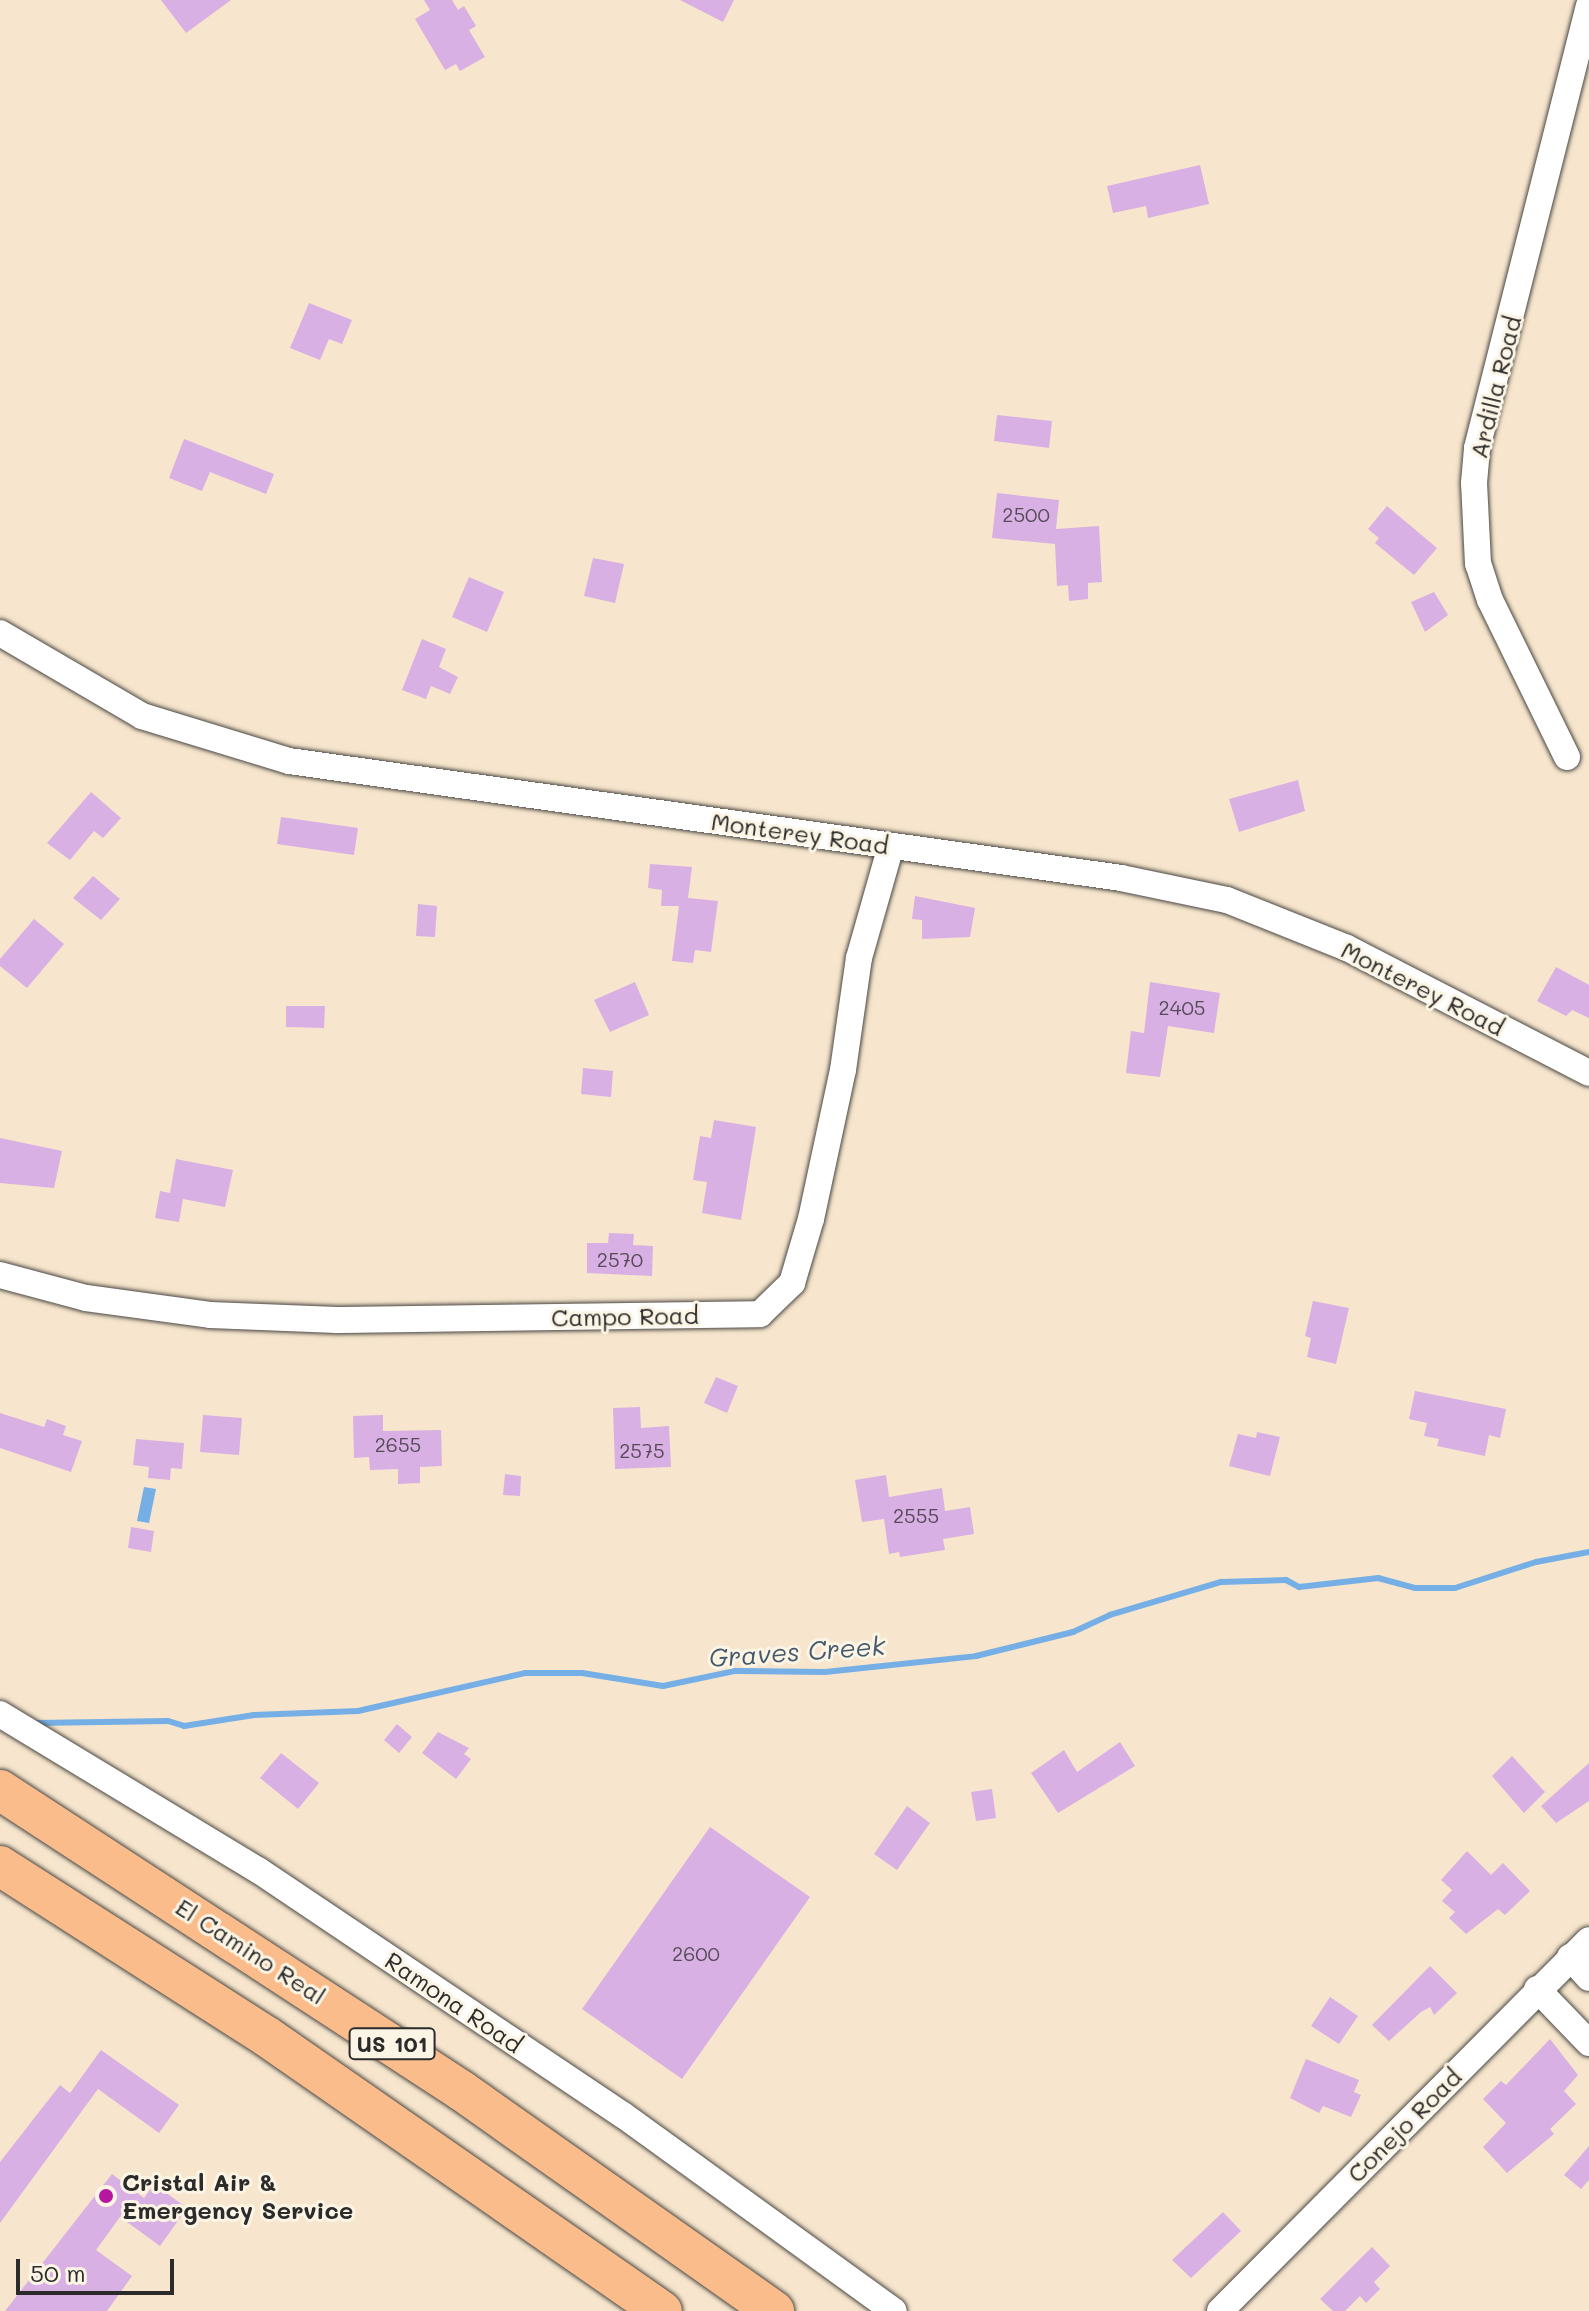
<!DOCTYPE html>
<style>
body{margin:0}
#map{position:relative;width:1589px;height:2311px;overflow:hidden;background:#f7e6cd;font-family:Mali,sans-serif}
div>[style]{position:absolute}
.water>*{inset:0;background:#76afe6}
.stream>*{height:6px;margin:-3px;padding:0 3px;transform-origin:3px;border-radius:3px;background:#76afe6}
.building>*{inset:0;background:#d9b0e3}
.roads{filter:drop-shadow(0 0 2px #4a4743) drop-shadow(0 0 2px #4a4743)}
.minor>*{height:26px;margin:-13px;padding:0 13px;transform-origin:13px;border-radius:13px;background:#fff}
.highway>*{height:40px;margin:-20px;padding:0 20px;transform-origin:20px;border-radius:20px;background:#fabc8b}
.dots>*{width:22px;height:22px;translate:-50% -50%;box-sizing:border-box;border:4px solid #fcf5e5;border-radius:50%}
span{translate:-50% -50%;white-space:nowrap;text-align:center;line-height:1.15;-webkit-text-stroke:6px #fcf5e5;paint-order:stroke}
.number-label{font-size:20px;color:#564c59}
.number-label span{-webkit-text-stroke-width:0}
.shield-label span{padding:2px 6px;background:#fcf5e5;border:2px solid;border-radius:6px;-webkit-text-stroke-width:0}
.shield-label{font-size:22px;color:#2b2b2b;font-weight:700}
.street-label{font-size:24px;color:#2b2b2b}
.poi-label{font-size:24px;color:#2b2b2b;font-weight:700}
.left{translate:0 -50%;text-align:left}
.water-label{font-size:26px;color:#45596c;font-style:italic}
.scale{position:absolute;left:16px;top:2259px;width:158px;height:36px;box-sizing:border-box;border:4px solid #2b2b2b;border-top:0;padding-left:10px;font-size:24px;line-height:28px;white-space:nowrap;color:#2b2b2b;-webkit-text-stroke:6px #fcf5e5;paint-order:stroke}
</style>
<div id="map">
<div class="water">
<i style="clip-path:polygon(144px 1487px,156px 1489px,149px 1523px,137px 1521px)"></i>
</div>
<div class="stream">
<i style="left:36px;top:1723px;width:132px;rotate:-0.9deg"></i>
<i style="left:168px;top:1721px;width:17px;rotate:17deg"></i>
<i style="left:184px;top:1726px;width:71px;rotate:-8.9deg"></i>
<i style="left:254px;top:1715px;width:104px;rotate:-2.2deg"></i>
<i style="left:358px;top:1711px;width:171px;rotate:-12.8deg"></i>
<i style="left:525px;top:1673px;width:57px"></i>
<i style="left:582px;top:1673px;width:82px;rotate:9.1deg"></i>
<i style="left:663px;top:1686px;width:74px;rotate:-11.8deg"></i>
<i style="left:735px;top:1671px;width:90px;rotate:0.6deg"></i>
<i style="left:825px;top:1672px;width:152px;rotate:-6deg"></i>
<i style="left:976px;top:1656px;width:100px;rotate:-13.9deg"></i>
<i style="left:1073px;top:1632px;width:41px;rotate:-24.7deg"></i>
<i style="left:1110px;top:1615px;width:116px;rotate:-16.6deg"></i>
<i style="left:1221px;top:1582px;width:65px;rotate:-1.8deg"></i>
<i style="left:1286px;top:1580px;width:15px;rotate:28deg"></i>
<i style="left:1299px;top:1587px;width:80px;rotate:-6.5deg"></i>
<i style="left:1378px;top:1578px;width:38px;rotate:15deg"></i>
<i style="left:1415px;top:1588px;width:40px"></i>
<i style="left:1455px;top:1588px;width:85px;rotate:-17.8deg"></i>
<i style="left:1536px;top:1562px;width:54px;rotate:-10.7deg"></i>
</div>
<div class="building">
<i style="clip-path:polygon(161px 0,231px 0,186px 33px)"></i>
<i style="clip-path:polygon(424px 0,452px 0,458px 10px,464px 6px,476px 26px,469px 30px,485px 57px,460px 71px,456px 64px,445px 70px,415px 19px,430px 10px)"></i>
<i style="clip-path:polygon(680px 0,734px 0,723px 22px)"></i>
<i style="clip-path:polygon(1200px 165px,1209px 204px,1148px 218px,1146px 206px,1113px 213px,1107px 186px)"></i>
<i style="clip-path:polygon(309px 303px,352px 320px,342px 344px,329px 339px,320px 360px,290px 348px)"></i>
<i style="clip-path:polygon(997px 415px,1052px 421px,1049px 448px,994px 441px)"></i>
<i style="clip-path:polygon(184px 439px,274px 474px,266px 494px,210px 472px,202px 491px,169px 478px)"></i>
<i style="clip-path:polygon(997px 493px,1059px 500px,1056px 529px,1099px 526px,1102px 582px,1088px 583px,1088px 599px,1069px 601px,1068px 585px,1057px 586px,1055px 544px,992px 538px)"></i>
<i style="clip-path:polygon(1387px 506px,1437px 548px,1414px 575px,1375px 543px,1379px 538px,1368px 529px)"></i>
<i style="clip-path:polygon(593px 558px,624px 564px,615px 603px,584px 596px)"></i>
<i style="clip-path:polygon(469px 577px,504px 592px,487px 632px,452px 617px)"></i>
<i style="clip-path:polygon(1434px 592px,1448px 615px,1425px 632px,1411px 602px)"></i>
<i style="clip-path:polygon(422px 639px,446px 649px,439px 667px,458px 677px,450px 694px,431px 686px,426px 699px,402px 690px)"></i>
<i style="clip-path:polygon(1298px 780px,1305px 811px,1239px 832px,1229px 799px)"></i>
<i style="clip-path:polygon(91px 792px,121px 818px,103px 838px,94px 831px,70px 860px,47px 843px)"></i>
<i style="clip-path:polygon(281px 817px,358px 828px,354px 855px,277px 844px)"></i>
<i style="clip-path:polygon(650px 864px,692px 867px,688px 898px,718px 901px,711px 952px,695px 950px,693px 963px,672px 961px,679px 906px,661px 906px,662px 890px,648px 888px)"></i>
<i style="clip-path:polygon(93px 876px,120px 899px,101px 920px,73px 898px)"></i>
<i style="clip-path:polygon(915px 896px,975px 908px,970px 937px,922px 939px,922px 920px,912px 919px)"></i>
<i style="clip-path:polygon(418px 904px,437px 906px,435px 937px,416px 936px)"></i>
<i style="clip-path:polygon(34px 919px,64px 944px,27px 988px,0 966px,0 959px)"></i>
<i style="clip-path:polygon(1556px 967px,1589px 985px,1589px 1018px,1572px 1010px,1566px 1016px,1537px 1001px)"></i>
<i style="clip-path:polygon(635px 982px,649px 1015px,610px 1032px,594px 1000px)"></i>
<i style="clip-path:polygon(1150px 982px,1220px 993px,1214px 1033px,1168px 1026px,1160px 1077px,1126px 1073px,1131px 1031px,1144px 1033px)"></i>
<i style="clip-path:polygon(286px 1006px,325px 1006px,324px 1028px,286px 1027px)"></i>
<i style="clip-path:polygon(583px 1068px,613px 1071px,611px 1097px,581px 1094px)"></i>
<i style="clip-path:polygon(714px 1120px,756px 1127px,741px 1220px,702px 1213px,707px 1182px,693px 1180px,700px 1136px,711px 1138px)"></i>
<i style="clip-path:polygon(0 1138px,62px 1151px,54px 1188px,0 1183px)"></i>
<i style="clip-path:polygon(176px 1159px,233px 1170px,225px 1207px,183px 1199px,179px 1222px,155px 1218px,160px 1191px,170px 1193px)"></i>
<i style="clip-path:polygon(609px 1233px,634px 1234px,633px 1245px,653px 1246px,652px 1276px,587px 1273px,587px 1243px,608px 1243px)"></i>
<i style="clip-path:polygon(1313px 1301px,1349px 1308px,1336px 1364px,1307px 1357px,1311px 1338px,1305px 1336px)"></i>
<i style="clip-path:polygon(716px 1377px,738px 1386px,727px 1413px,704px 1403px)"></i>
<i style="clip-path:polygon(1415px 1391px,1506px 1409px,1500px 1438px,1489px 1435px,1485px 1456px,1437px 1446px,1439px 1439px,1424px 1436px,1427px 1423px,1409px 1419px)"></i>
<i style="clip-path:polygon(640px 1407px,641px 1428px,669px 1426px,671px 1467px,615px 1469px,613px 1408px)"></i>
<i style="clip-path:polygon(0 1413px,44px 1427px,47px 1419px,66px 1426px,63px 1435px,82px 1441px,71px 1472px,0 1448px)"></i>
<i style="clip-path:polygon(203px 1415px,242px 1418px,239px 1455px,200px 1452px)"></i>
<i style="clip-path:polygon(383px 1415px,383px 1431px,441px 1430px,442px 1466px,420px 1467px,420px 1483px,398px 1484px,398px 1469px,370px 1470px,369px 1457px,354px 1458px,353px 1416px)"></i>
<i style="clip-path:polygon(1257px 1432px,1280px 1437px,1270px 1476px,1229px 1466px,1238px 1434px,1256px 1438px)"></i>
<i style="clip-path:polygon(136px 1439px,184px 1443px,182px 1469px,171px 1468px,170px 1480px,148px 1478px,149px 1467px,133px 1465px)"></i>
<i style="clip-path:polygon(505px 1474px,521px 1476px,520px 1496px,503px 1495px)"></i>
<i style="clip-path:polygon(886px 1475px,889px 1497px,942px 1488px,945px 1511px,970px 1507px,974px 1534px,943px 1539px,945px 1550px,900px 1557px,899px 1552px,889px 1554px,884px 1519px,862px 1522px,855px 1480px)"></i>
<i style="clip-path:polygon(131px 1527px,154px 1531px,151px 1552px,128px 1548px)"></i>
<i style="clip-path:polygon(397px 1724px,412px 1737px,399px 1753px,384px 1740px)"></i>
<i style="clip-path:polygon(438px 1732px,469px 1748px,464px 1754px,471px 1759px,456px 1779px,422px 1753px)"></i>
<i style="clip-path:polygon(1120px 1742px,1135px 1766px,1058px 1813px,1031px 1773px,1064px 1750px,1077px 1772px)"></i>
<i style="clip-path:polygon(281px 1753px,319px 1783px,298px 1809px,260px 1778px)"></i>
<i style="clip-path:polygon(1512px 1756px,1545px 1792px,1524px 1813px,1492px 1776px)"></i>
<i style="clip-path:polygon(1589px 1763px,1589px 1801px,1556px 1823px,1541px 1806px)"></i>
<i style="clip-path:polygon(992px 1789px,996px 1818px,976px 1821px,971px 1792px)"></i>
<i style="clip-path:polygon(907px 1806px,930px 1823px,897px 1870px,874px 1854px)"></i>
<i style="clip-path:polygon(710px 1827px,810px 1897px,682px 2079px,582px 2009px)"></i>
<i style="clip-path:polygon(1467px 1851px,1491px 1875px,1503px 1863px,1530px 1891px,1505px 1915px,1498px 1909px,1466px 1934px,1449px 1918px,1455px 1912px,1442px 1901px,1452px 1890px,1441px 1880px)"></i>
<i style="clip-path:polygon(1430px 1966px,1457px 1993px,1434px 2015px,1430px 2007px,1421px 2012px,1389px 2041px,1372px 2025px)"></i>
<i style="clip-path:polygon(1330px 1997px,1358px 2016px,1339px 2044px,1311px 2026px)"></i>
<i style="clip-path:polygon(1550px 2039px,1578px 2075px,1564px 2091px,1576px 2104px,1550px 2129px,1554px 2134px,1507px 2173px,1483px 2147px,1506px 2123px,1483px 2099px,1501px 2081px,1506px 2085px)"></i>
<i style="clip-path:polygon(101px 2050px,179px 2105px,159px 2133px,98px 2089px,0 2223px,0 2162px,60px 2085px,70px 2093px)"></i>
<i style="clip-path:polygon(1306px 2059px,1359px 2080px,1354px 2092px,1361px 2095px,1351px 2117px,1323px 2106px,1319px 2113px,1290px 2098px)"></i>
<i style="clip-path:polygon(1589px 2146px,1589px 2180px,1581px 2189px,1564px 2175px)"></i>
<i style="clip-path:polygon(112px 2174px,144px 2198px,154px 2184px,187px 2208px,160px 2246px,120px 2217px,96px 2250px,132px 2276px,107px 2311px,5px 2311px)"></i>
<i style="clip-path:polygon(1223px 2212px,1241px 2231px,1191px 2278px,1172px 2260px)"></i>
<i style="clip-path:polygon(1372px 2247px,1390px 2266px,1374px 2282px,1380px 2289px,1366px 2303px,1360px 2296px,1345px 2311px,1333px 2311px,1320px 2299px)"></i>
</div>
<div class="roads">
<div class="minor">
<i style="left:0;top:633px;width:164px;rotate:30.3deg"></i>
<i style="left:142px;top:716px;width:154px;rotate:17deg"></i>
<i style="left:289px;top:761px;width:840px;rotate:8deg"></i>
<i style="left:1121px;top:878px;width:108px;rotate:11.7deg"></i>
<i style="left:1227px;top:900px;width:129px;rotate:21.8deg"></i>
<i style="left:1347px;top:948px;width:272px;rotate:27.3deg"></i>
<i style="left:1567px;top:757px;width:175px;rotate:-116.1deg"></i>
<i style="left:1490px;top:600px;width:38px;rotate:-108deg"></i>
<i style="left:1478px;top:564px;width:81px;rotate:-92.8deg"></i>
<i style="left:1474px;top:483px;width:35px;rotate:-85deg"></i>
<i style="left:1477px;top:448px;width:456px;rotate:-75.8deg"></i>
<i style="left:0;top:1275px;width:89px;rotate:15deg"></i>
<i style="left:86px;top:1298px;width:125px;rotate:7.8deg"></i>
<i style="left:210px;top:1315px;width:127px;rotate:2.3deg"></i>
<i style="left:337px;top:1320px;width:423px;rotate:-0.8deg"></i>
<i style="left:760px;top:1314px;width:45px;rotate:-44.1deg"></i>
<i style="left:792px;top:1283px;width:67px;rotate:-73.5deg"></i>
<i style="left:811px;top:1219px;width:152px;rotate:-77.9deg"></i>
<i style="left:843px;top:1070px;width:113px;rotate:-81.9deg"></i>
<i style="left:859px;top:958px;width:116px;rotate:-74.1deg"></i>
<i style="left:0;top:1714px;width:301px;rotate:31.2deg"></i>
<i style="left:258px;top:1870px;width:440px;rotate:33.9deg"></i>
<i style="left:623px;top:2115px;width:334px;rotate:35.9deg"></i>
<i style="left:1570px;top:1957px;width:28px;rotate:48deg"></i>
<i style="left:1537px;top:1989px;width:75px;rotate:46.1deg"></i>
<i style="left:1220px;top:2311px;width:523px;rotate:-45.15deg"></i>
</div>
<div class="highway">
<i style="left:0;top:1790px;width:551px;rotate:33.08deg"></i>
<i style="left:462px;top:2091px;width:382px;rotate:35.2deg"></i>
<i style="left:0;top:1866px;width:316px;rotate:32.6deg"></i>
<i style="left:266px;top:2036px;width:482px;rotate:34.8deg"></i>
</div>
</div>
<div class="dots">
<i style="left:106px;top:2196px;background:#b5179e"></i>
</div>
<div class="number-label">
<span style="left:1026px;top:514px">2500</span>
<span style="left:1182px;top:1007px">2405</span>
<span style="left:620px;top:1259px">2570</span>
<span style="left:398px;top:1444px">2655</span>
<span style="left:642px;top:1450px">2575</span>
<span style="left:916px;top:1515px">2555</span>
<span style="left:696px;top:1953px">2600</span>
</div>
<div class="shield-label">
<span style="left:392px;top:2044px">US 101</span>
</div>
<div class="street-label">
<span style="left:1495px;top:387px;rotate:-76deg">Ardilla Road</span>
<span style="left:800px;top:833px;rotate:8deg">Monterey Road</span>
<span style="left:1423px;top:988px;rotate:27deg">Monterey Road</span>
<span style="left:625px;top:1316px;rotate:-1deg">Campo Road</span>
<span style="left:251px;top:1951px;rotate:33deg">El Camino Real</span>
<span style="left:454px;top:2002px;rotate:34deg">Ramona Road</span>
<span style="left:1404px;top:2125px;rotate:-45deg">Conejo Road</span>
</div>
<div class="poi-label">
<span class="left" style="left:122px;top:2196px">Cristal Air &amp;<br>Emergency Service</span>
</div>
<div class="water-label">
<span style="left:797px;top:1652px;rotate:-4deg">Graves Creek</span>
</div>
<div class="scale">50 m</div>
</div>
